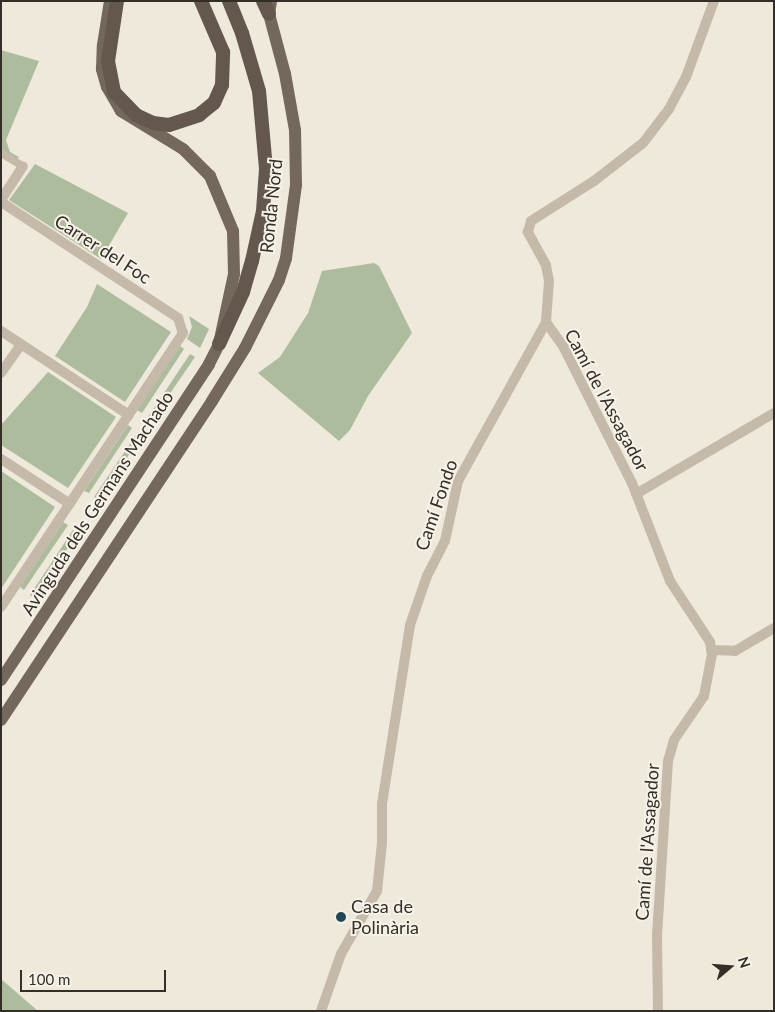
<!DOCTYPE html>
<meta charset="utf-8">
<style>
body{margin:0}
#map{position:relative;width:775px;height:1012px;overflow:hidden;background:#efe9dc;font-family:Lato,sans-serif}
div>[style]{position:absolute}
.green>*{inset:0;background:#aebc9e}
.pedestrian>*{height:8px;margin:-4px;padding:0 4px;transform-origin:4px;border-radius:4px;background:#c5baaa}
.minor>*{height:10px;margin:-5px;padding:0 5px;transform-origin:5px;border-radius:5px;background:#c5baaa}
.primary>*{height:12px;margin:-6px;padding:0 6px;transform-origin:6px;border-radius:6px;background:#74675b}
.trunk>*{height:14px;margin:-7px;padding:0 7px;transform-origin:7px;border-radius:7px;background:#64584e}
.dots>*{width:14px;height:14px;translate:-50% -50%;box-sizing:border-box;border:2px solid #f7f2e8;border-radius:50%}
span{translate:-50% -50%;white-space:nowrap;text-align:center;line-height:1.15;-webkit-text-stroke:4px #f7f2e8;paint-order:stroke}
.street-label{font-size:18px;color:#342e28}
.poi-label{font-size:18px;color:#342e28}
.left{translate:0 -50%;text-align:left}
.frame{position:absolute;inset:0;border:2px solid #342e28;pointer-events:none}
.north{position:absolute;left:705px;top:942px;width:50px;height:50px;-webkit-text-stroke:4px #f7f2e8;paint-order:stroke;rotate:72deg;font-size:14px;font-weight:700;line-height:20px;text-align:center;color:#342e28}
.north::after{content:'';display:block;margin:auto;width:18px;height:22px;background:#342e28;clip-path:polygon(50% 0,100% 100%,50% 72%,0 100%)}
.scale{position:absolute;left:20px;top:970px;width:146px;height:22px;box-sizing:border-box;border:2px solid #342e28;border-top:0;padding-left:6px;font-size:15px;line-height:18px;white-space:nowrap;color:#342e28;-webkit-text-stroke:4px #f7f2e8;paint-order:stroke}
</style>
<div id="map">
<div class="green">
<i style="clip-path:polygon(1px 50px,39px 61px,6px 140px,10px 152px,19px 157px,16px 160px,1px 150px)"></i>
<i style="clip-path:polygon(35px 164px,128px 213px,101px 259px,9px 200px)"></i>
<i style="clip-path:polygon(374px 263px,379px 266px,412px 333px,368px 396px,350px 430px,339px 441px,258px 373px,280px 357px,308px 313px,322px 271px)"></i>
<i style="clip-path:polygon(97px 284px,171px 332px,125px 402px,55px 356px,87px 307px)"></i>
<i style="clip-path:polygon(189px 316px,209px 329px,200px 348px,187px 339px,192px 327px)"></i>
<i style="clip-path:polygon(180px 346px,184px 349px,142px 413px,137px 410px)"></i>
<i style="clip-path:polygon(190px 354px,195px 357px,152px 420px,148px 417px)"></i>
<i style="clip-path:polygon(48px 372px,116px 417px,68px 488px,1px 445px,1px 425px)"></i>
<i style="clip-path:polygon(128px 425px,132px 428px,89px 493px,84px 491px)"></i>
<i style="clip-path:polygon(138px 432px,142px 435px,99px 500px,94px 497px)"></i>
<i style="clip-path:polygon(1px 471px,55px 507px,1px 589px)"></i>
<i style="clip-path:polygon(63px 522px,68px 525px,24px 590px,20px 587px)"></i>
<i style="clip-path:polygon(73px 530px,78px 533px,34px 598px,30px 595px)"></i>
<i style="clip-path:polygon(1px 979px,38px 1011px,1px 1011px)"></i>
</div>
<div class="pedestrian">
<i style="left:1px;top:153px;width:26px;rotate:31deg"></i>
</div>
<div class="minor">
<i style="left:1px;top:200px;width:40px;rotate:-57.1deg"></i>
<i style="left:1px;top:202px;width:212px;rotate:33.2deg"></i>
<i style="left:178px;top:318px;width:16px;rotate:72deg"></i>
<i style="left:183px;top:333px;width:329px;rotate:123.6deg"></i>
<i style="left:546px;top:322px;width:32px;rotate:55deg"></i>
<i style="left:564px;top:348px;width:151px;rotate:63.3deg"></i>
<i style="left:632px;top:483px;width:105px;rotate:68.8deg"></i>
<i style="left:670px;top:581px;width:73px;rotate:56.7deg"></i>
<i style="left:710px;top:642px;width:12px;rotate:81deg"></i>
<i style="left:712px;top:654px;width:43px;rotate:100.8deg"></i>
<i style="left:704px;top:696px;width:53px;rotate:124.3deg"></i>
<i style="left:674px;top:740px;width:22px;rotate:106deg"></i>
<i style="left:668px;top:761px;width:173px;rotate:93.6deg"></i>
<i style="left:657px;top:934px;width:77px;rotate:89.3deg"></i>
<i style="left:1px;top:331px;width:153px;rotate:33.3deg"></i>
<i style="left:1px;top:373px;width:35px;rotate:-55deg"></i>
<i style="left:1px;top:459px;width:82px;rotate:33.1deg"></i>
<i style="left:636px;top:494px;width:160px;rotate:-30.4deg"></i>
<i style="left:711px;top:650px;width:24px;rotate:2deg"></i>
<i style="left:735px;top:651px;width:45px;rotate:-30.5deg"></i>
<i style="left:321px;top:1011px;width:60px;rotate:-70.7deg"></i>
<i style="left:341px;top:954px;width:73px;rotate:-60.3deg"></i>
<i style="left:377px;top:891px;width:48px;rotate:-84.1deg"></i>
<i style="left:382px;top:843px;width:39px;rotate:-90deg"></i>
<i style="left:382px;top:804px;width:181px;rotate:-81.1deg"></i>
<i style="left:410px;top:625px;width:52px;rotate:-70.9deg"></i>
<i style="left:427px;top:576px;width:39px;rotate:-63deg"></i>
<i style="left:445px;top:541px;width:61px;rotate:-77.8deg"></i>
<i style="left:458px;top:481px;width:182px;rotate:-61deg"></i>
<i style="left:546px;top:322px;width:41px;rotate:-85.8deg"></i>
<i style="left:549px;top:281px;width:16px;rotate:-101deg"></i>
<i style="left:546px;top:265px;width:38px;rotate:-119deg"></i>
<i style="left:528px;top:232px;width:11px;rotate:-75deg"></i>
<i style="left:531px;top:221px;width:75px;rotate:-32.4deg"></i>
<i style="left:594px;top:181px;width:62px;rotate:-37.8deg"></i>
<i style="left:643px;top:143px;width:43px;rotate:-52.6deg"></i>
<i style="left:669px;top:109px;width:36px;rotate:-62deg"></i>
<i style="left:686px;top:77px;width:81px;rotate:-69.8deg"></i>
</div>
<div class="primary">
<i style="left:1px;top:680px;width:378px;rotate:-56.6deg"></i>
<i style="left:209px;top:364px;width:22px;rotate:-63deg"></i>
<i style="left:219px;top:344px;width:72px;rotate:-77.9deg"></i>
<i style="left:234px;top:274px;width:43px;rotate:-91.3deg"></i>
<i style="left:233px;top:231px;width:60px;rotate:-112.7deg"></i>
<i style="left:210px;top:176px;width:38px;rotate:-135deg"></i>
<i style="left:183px;top:149px;width:73px;rotate:-148.5deg"></i>
<i style="left:121px;top:111px;width:28px;rotate:-120deg"></i>
<i style="left:107px;top:87px;width:19px;rotate:-106deg"></i>
<i style="left:102px;top:69px;width:24px;rotate:-88deg"></i>
<i style="left:103px;top:45px;width:45px;rotate:-81deg"></i>
<i style="left:1px;top:720px;width:382px;rotate:-56.5deg"></i>
<i style="left:212px;top:401px;width:62px;rotate:-58.1deg"></i>
<i style="left:245px;top:348px;width:76px;rotate:-63.4deg"></i>
<i style="left:279px;top:280px;width:23px;rotate:-72deg"></i>
<i style="left:286px;top:258px;width:74px;rotate:-82.2deg"></i>
<i style="left:296px;top:185px;width:55px;rotate:-91deg"></i>
<i style="left:295px;top:130px;width:57px;rotate:-100.1deg"></i>
<i style="left:285px;top:74px;width:62px;rotate:-104.9deg"></i>
<i style="left:269px;top:14px;width:13px;rotate:-81deg"></i>
</div>
<div class="trunk">
<i style="left:117px;top:1px;width:61px;rotate:98.5deg"></i>
<i style="left:108px;top:61px;width:32px;rotate:79deg"></i>
<i style="left:114px;top:92px;width:32px;rotate:46deg"></i>
<i style="left:136px;top:115px;width:19px;rotate:25deg"></i>
<i style="left:153px;top:123px;width:16px;rotate:7deg"></i>
<i style="left:169px;top:125px;width:32px;rotate:-18deg"></i>
<i style="left:199px;top:115px;width:19px;rotate:-39deg"></i>
<i style="left:214px;top:103px;width:20px;rotate:-66deg"></i>
<i style="left:222px;top:85px;width:33px;rotate:-88deg"></i>
<i style="left:223px;top:52px;width:56px;rotate:-113.3deg"></i>
<i style="left:263px;top:1px;width:14px;rotate:65deg"></i>
<i style="left:219px;top:344px;width:57px;rotate:-65.2deg"></i>
<i style="left:243px;top:292px;width:32px;rotate:-74deg"></i>
<i style="left:252px;top:261px;width:51px;rotate:-77.6deg"></i>
<i style="left:263px;top:211px;width:42px;rotate:-85.9deg"></i>
<i style="left:266px;top:169px;width:78px;rotate:-95.1deg"></i>
<i style="left:259px;top:91px;width:60px;rotate:-106.3deg"></i>
<i style="left:242px;top:33px;width:35px;rotate:-112deg"></i>
</div>
<div class="dots">
<i style="left:341px;top:917px;background:#234750"></i>
</div>
<div class="street-label">
<span style="left:271px;top:206px;rotate:-84deg">Ronda Nord</span>
<span style="left:103px;top:249px;rotate:33deg">Carrer del Foc</span>
<span style="left:607px;top:400px;rotate:62deg">Camí de l'Assagador</span>
<span style="left:97px;top:503px;rotate:-57deg">Avinguda dels Germans Machado</span>
<span style="left:436px;top:505px;rotate:-71deg">Camí Fondo</span>
<span style="left:647px;top:842px;rotate:-86deg">Camí de l'Assagador</span>
</div>
<div class="poi-label">
<span class="left" style="left:351px;top:917px">Casa de<br>Polinària</span>
</div>
<div class="frame"></div>
<div class="north">N</div>
<div class="scale">100 m</div>
</div>
